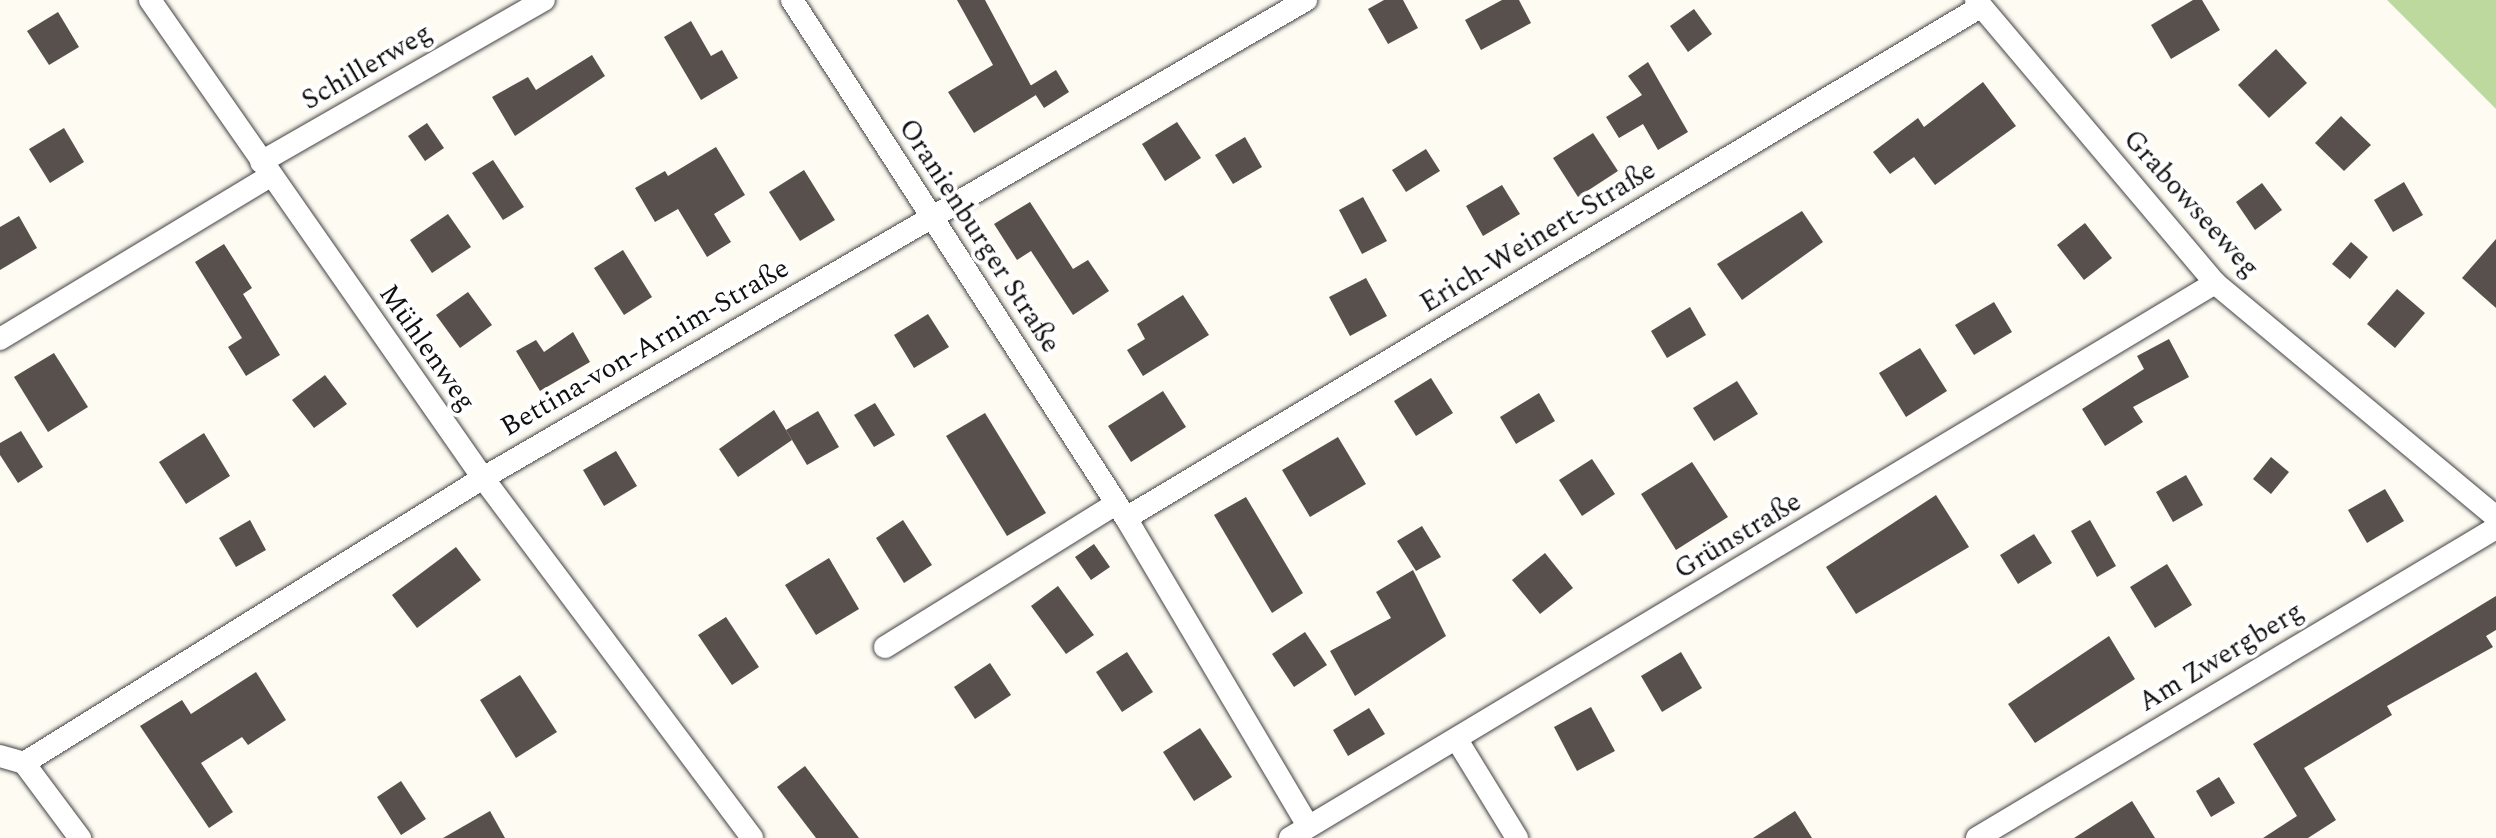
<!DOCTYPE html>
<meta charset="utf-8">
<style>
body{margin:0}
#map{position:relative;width:2496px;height:838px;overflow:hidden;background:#fefbf3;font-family:Spectral,serif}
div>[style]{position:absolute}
.forest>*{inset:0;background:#bed99d}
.building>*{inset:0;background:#58504d}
.roads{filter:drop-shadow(0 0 2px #434343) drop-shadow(0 0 2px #434343)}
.minor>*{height:22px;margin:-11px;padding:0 11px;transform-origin:11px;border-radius:11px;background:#fff}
span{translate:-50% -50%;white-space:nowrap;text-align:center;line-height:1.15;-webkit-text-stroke:8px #fff;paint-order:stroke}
.street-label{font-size:28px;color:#101010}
</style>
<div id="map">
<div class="forest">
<i style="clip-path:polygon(2387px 0,2496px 0,2496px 109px)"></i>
</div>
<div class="building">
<i style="clip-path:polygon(957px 0,985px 0,1036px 95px,974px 133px,948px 92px,993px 65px)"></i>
<i style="clip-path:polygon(1384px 0,1403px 0,1418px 28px,1388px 44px,1368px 9px)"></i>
<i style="clip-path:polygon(1502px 0,1519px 0,1531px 23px,1481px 50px,1465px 20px)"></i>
<i style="clip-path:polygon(2193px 0,2202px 0,2220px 30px,2171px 59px,2151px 25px)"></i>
<i style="clip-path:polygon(1694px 9px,1712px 34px,1688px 52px,1670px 26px)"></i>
<i style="clip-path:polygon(58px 12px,79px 47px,49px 65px,27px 31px)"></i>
<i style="clip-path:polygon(691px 21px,711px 56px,722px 50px,738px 78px,701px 100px,664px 37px)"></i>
<i style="clip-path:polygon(2276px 49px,2307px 83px,2269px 118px,2238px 85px)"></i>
<i style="clip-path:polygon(592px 55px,605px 76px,515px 136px,492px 97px,528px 77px,536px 90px)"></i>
<i style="clip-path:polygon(1648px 62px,1688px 132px,1658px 150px,1643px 124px,1619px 138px,1606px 117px,1642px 95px,1628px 76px)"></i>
<i style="clip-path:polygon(1056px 70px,1069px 92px,1044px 108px,1030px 86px)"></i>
<i style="clip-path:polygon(1983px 82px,2016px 126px,1935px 185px,1914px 157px,1890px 174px,1873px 152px,1918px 118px,1924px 127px)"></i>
<i style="clip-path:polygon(2341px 116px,2371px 145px,2344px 171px,2315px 143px)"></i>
<i style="clip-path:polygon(1177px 122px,1201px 158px,1165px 181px,1142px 144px)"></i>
<i style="clip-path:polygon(427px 123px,444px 148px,425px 161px,408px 136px)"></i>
<i style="clip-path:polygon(64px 128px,84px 162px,50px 183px,29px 149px)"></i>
<i style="clip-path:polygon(1593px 133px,1618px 171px,1578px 197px,1553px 158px)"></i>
<i style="clip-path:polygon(1245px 137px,1262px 167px,1233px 184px,1215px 155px)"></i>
<i style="clip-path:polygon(716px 147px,745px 195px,714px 214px,731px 242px,707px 257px,678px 209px,655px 222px,635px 188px,665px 171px,668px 176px)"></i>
<i style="clip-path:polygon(1426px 149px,1440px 171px,1406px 192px,1392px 170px)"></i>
<i style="clip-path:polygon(493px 160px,524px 207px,503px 220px,472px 173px)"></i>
<i style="clip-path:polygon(804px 170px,835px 220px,800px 241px,769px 192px)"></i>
<i style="clip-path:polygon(2404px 182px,2423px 215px,2393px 232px,2374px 200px)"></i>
<i style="clip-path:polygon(2262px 183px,2282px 210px,2255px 230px,2236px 202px)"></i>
<i style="clip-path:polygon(1502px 185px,1520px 214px,1483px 236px,1466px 206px)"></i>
<i style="clip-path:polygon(1363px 197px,1387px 241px,1362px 254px,1339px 210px)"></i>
<i style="clip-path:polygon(1030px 202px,1073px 269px,1088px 260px,1109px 291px,1073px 315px,1031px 251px,1017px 260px,994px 224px)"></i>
<i style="clip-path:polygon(1802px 211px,1823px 242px,1742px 300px,1717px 264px)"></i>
<i style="clip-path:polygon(448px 214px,471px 247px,432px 273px,410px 240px)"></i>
<i style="clip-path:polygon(19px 216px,37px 248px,0 270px,0 227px)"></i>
<i style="clip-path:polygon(2085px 223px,2112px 258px,2084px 280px,2057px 245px)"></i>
<i style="clip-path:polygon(2496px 239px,2496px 308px,2462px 278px)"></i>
<i style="clip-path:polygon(2351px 242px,2368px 257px,2350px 279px,2332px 264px)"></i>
<i style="clip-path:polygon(224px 244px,252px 288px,243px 294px,280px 355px,246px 376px,228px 347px,242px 338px,195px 262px)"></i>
<i style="clip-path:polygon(623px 250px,652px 297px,624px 315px,594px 268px)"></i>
<i style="clip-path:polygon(1366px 278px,1387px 316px,1350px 336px,1329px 297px)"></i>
<i style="clip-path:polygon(2397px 289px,2425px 313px,2395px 348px,2367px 324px)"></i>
<i style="clip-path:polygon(468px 292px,492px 325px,460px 348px,436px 315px)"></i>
<i style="clip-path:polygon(1183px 295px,1209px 335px,1143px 376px,1127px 350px,1145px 339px,1137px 324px)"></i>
<i style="clip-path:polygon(1994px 302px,2012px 332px,1974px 355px,1955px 325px)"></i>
<i style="clip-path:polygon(1690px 307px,1706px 335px,1667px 358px,1651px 331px)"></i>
<i style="clip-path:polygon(928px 314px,949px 347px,914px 368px,894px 335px)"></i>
<i style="clip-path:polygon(573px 332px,590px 362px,540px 391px,516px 351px,536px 340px,544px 352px)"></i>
<i style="clip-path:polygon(2169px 339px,2189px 377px,2133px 407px,2143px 422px,2105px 446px,2082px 409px,2144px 369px,2137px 356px)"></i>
<i style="clip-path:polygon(1920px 348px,1947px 391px,1906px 417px,1879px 373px)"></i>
<i style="clip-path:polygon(54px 353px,88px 407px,48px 432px,14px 377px)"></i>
<i style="clip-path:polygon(325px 375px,347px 404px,314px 428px,292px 400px)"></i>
<i style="clip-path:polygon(1431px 378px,1453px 413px,1416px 436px,1394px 401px)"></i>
<i style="clip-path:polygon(1737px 381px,1758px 414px,1714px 441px,1693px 408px)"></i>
<i style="clip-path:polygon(1163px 391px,1186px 427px,1131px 462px,1108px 426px)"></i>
<i style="clip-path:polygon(1539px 393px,1555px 421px,1516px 444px,1500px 417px)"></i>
<i style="clip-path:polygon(875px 403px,895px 435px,874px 447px,854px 415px)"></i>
<i style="clip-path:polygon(774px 410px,792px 440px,738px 477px,719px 449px)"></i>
<i style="clip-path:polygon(818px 411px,839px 447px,807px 465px,786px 430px)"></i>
<i style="clip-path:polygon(985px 413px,1046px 513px,1007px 536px,946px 436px)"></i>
<i style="clip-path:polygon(21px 431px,43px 467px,18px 483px,0 455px,0 443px)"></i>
<i style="clip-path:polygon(204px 433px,230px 476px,186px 504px,159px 462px)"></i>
<i style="clip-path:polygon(1338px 437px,1366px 484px,1310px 517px,1282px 470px)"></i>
<i style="clip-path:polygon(616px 451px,637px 486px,604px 506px,583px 470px)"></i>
<i style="clip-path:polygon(2271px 457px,2289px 472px,2271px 494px,2253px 479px)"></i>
<i style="clip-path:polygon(1592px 459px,1615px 494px,1582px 516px,1559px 480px)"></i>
<i style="clip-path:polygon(1692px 462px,1728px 517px,1676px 550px,1641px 494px)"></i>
<i style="clip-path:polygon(2186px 475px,2203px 505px,2173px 522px,2156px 492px)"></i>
<i style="clip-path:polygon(2385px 489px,2404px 521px,2367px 543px,2348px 510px)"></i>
<i style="clip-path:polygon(1936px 495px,1969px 547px,1856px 614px,1826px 567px)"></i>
<i style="clip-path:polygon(1246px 497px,1303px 593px,1272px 613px,1214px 515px)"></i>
<i style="clip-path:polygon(250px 520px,266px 550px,236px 567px,219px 538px)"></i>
<i style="clip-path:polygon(903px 520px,932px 565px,904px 583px,876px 538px)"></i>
<i style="clip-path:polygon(2090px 520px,2116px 566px,2097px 577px,2071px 531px)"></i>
<i style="clip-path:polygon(1422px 526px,1441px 557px,1416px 571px,1397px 541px)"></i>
<i style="clip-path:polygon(2034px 534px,2052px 563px,2018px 584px,2000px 555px)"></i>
<i style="clip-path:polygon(1094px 544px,1110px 567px,1091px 580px,1075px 557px)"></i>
<i style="clip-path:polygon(456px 547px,481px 580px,417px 628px,392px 595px)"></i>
<i style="clip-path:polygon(1545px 553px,1573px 588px,1540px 614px,1512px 580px)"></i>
<i style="clip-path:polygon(829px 558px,859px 609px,816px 635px,785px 585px)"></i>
<i style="clip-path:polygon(2167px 564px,2192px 605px,2155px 628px,2130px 587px)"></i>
<i style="clip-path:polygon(1413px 570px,1446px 636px,1355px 696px,1330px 651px,1391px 618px,1376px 592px)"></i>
<i style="clip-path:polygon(1058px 586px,1094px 635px,1066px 654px,1031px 606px)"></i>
<i style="clip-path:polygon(2496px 596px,2496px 630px,2486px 636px,2493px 647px,2387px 706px,2392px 715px,2304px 768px,2336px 820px,2308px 838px,2263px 838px,2297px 816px,2253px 744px)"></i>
<i style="clip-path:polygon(726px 617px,759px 667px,732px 685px,698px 635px)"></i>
<i style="clip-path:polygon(1305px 632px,1327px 665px,1294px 687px,1272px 654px)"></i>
<i style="clip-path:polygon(2109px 636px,2135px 679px,2035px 743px,2008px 704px)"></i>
<i style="clip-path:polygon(1127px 652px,1153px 692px,1122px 712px,1096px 672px)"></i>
<i style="clip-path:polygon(1681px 652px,1702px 688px,1662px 712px,1641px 676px)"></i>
<i style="clip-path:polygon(990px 663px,1011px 695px,975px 719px,954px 687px)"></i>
<i style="clip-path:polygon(256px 672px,286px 720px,248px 745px,242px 737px,201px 763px,233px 812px,209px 828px,140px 726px,182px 700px,191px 714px)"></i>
<i style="clip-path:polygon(520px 675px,557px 732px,516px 758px,480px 700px)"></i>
<i style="clip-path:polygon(1591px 707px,1615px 751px,1577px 771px,1554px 727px)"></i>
<i style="clip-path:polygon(1369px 708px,1385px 734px,1348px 756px,1333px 730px)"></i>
<i style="clip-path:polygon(1200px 728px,1232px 777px,1194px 801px,1163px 752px)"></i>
<i style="clip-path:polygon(805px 766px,859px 838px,816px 838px,777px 787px)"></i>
<i style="clip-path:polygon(2219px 777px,2235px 803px,2211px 817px,2196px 791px)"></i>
<i style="clip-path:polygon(401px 781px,426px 819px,401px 835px,377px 797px)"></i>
<i style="clip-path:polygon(2132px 801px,2155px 838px,2074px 838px)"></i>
<i style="clip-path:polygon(490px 811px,505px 838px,443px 838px)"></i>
<i style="clip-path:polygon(1795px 811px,1812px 838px,1753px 838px)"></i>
</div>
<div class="roads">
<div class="minor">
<i style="left:150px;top:0;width:583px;rotate:55.14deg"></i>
<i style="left:483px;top:478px;width:449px;rotate:53.2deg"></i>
<i style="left:792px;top:0;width:616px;rotate:57.19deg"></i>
<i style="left:1126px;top:518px;width:358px;rotate:59.4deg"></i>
<i style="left:1976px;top:0;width:370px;rotate:49.8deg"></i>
<i style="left:2215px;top:283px;width:366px;rotate:39.8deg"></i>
<i style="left:261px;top:162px;width:326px;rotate:-29.8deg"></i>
<i style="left:0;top:339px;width:314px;rotate:-31.1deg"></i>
<i style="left:1126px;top:518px;width:995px;rotate:-30.89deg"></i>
<i style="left:885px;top:647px;width:272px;rotate:-31.8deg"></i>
<i style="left:1457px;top:740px;width:115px;rotate:58.5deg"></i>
<i style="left:0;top:756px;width:25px;rotate:16deg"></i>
<i style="left:24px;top:763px;width:94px;rotate:53.3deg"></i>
<i style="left:24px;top:763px;width:540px;rotate:-31.84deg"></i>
<i style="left:483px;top:478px;width:952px;rotate:-30.15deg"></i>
<i style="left:1290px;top:838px;width:1079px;rotate:-30.96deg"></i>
<i style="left:1977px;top:838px;width:605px;rotate:-30.85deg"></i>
</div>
</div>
<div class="street-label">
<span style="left:367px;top:67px;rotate:-30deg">Schillerweg</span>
<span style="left:2191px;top:204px;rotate:48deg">Grabowseeweg</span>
<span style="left:979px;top:236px;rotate:57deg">Oranienburger Straße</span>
<span style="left:1538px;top:237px;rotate:-31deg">Erich-Weinert-Straße</span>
<span style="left:427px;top:348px;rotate:55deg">Mühlenweg</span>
<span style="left:645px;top:348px;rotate:-30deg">Bettina-von-Arnim-Straße</span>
<span style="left:1738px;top:536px;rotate:-31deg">Grünstraße</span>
<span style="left:2221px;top:657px;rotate:-31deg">Am Zwergberg</span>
</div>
</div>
